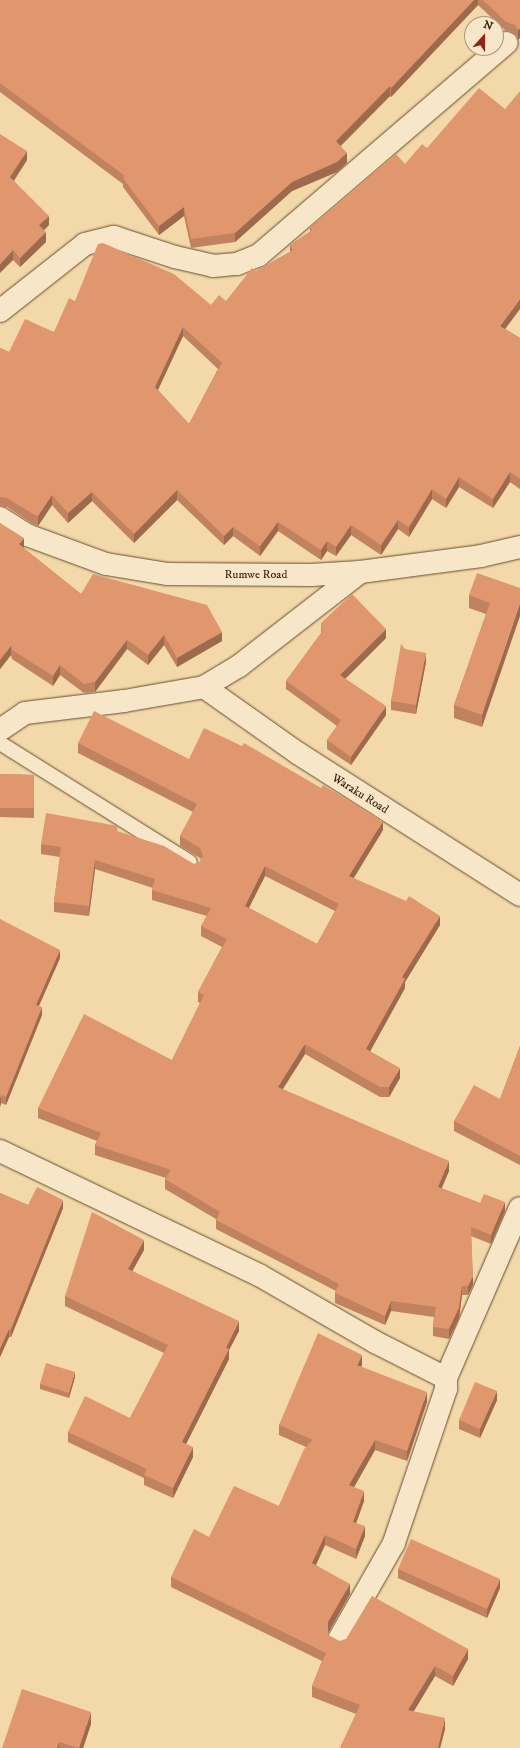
<!DOCTYPE html>
<style>
body{margin:0}
#map{position:relative;width:520px;height:1748px;overflow:hidden;background:#f3d8a9;font-family:"IM FELL DW Pica",serif}
div>[style]{position:absolute}
.roads{filter:drop-shadow(0 0 1px #674c2f) drop-shadow(0 0 1px #674c2f)}
.service>*{height:14px;margin:-7px;padding:0 7px;transform-origin:7px;border-radius:7px;background:#f7e6c7}
.minor>*{height:22px;margin:-11px;padding:0 11px;transform-origin:11px;border-radius:11px;background:#f7e6c7}
.wall>*{inset:0;background:#c1825f}
.shaded-wall>*{inset:0;background:#9d6a4d}
.building>*{inset:0;background:#e0976e}
span{translate:-50% -50%;white-space:nowrap;text-align:center;line-height:1.15;-webkit-text-stroke:4px #f7e6c7;paint-order:stroke}
.street-label{font-size:12px;color:#381d06}
.north{position:absolute;left:464px;top:16px;width:40px;height:40px;box-sizing:border-box;background:#f7e6c7;border:1px solid #ab967a;border-radius:50%;rotate:21deg;font-size:11px;font-weight:700;line-height:16px;text-align:center;color:#381d06}
.north::after{content:'';display:block;margin:auto;width:14px;height:18px;background:#8f2418;clip-path:polygon(50% 0,100% 100%,50% 72%,0 100%)}
</style>
<div id="map">
<div class="roads">
<div class="service">
<i style="left:0;top:743px;width:224px;rotate:32.1deg"></i>
</div>
<div class="minor">
<i style="left:0;top:311px;width:108px;rotate:-38.2deg"></i>
<i style="left:85px;top:244px;width:30px;rotate:-14deg"></i>
<i style="left:114px;top:237px;width:64px;rotate:18.2deg"></i>
<i style="left:175px;top:257px;width:39px;rotate:13deg"></i>
<i style="left:213px;top:266px;width:24px;rotate:-5deg"></i>
<i style="left:237px;top:264px;width:24px;rotate:-22deg"></i>
<i style="left:259px;top:255px;width:326px;rotate:-40.6deg"></i>
<i style="left:0;top:518px;width:32px;rotate:32deg"></i>
<i style="left:27px;top:535px;width:84px;rotate:20.2deg"></i>
<i style="left:106px;top:564px;width:63px;rotate:9.2deg"></i>
<i style="left:168px;top:574px;width:143px;rotate:0.4deg"></i>
<i style="left:311px;top:575px;width:49px;rotate:-3.5deg"></i>
<i style="left:360px;top:572px;width:122px;rotate:-7.5deg"></i>
<i style="left:481px;top:556px;width:40px;rotate:-13deg"></i>
<i style="left:204px;top:687px;width:116px;rotate:35.2deg"></i>
<i style="left:299px;top:754px;width:262px;rotate:32.5deg"></i>
<i style="left:0;top:730px;width:30px;rotate:-34deg"></i>
<i style="left:25px;top:713px;width:100px;rotate:-6.9deg"></i>
<i style="left:124px;top:701px;width:81px;rotate:-9.9deg"></i>
<i style="left:204px;top:687px;width:41px;rotate:-31deg"></i>
<i style="left:239px;top:666px;width:153px;rotate:-37.8deg"></i>
<i style="left:0;top:1151px;width:287px;rotate:25.6deg"></i>
<i style="left:259px;top:1275px;width:134px;rotate:30deg"></i>
<i style="left:375px;top:1342px;width:80px;rotate:26.9deg"></i>
<i style="left:446px;top:1378px;width:11px;rotate:90deg"></i>
<i style="left:446px;top:1389px;width:163px;rotate:108.7deg"></i>
<i style="left:394px;top:1543px;width:111px;rotate:119.8deg"></i>
<i style="left:446px;top:1378px;width:185px;rotate:-66.5deg"></i>
</div>
</div>
<div class="wall">
<i style="clip-path:polygon(0 0,520px 0,518px 40px,515px 35px,506px 31px,478px 5px,391px 97px,390px 96px,341px 146px,347px 163px,337px 172px,292px 191px,235px 242px,191px 248px,184px 216px,159px 235px,123px 187px,123px 184px,0 92px)"></i>
<i style="clip-path:polygon(0 134px,27px 160px,14px 181px,49px 225px,44px 230px,46px 242px,20px 267px,13px 260px)"></i>
<i style="clip-path:polygon(evenodd,310px 227px,505px 329px,520px 338px,520px 489px,510px 482px,493px 508px,459px 487px,446px 508px,432px 499px,409px 537px,398px 529px,381px 555px,351px 535px,336px 556px,327px 551px,321px 560px,278px 531px,260px 556px,233px 536px,224px 545px,177px 500px,134px 543px,92px 501px,68px 523px,52px 505px,38px 526px,33px 524px,7px 507px,0 507px,0 348px,9px 352px,54px 332px,75px 301px,211px 305px,226px 301px,256px 271px,290px 252px,290px 245px,310px 232px,310px 227px,183px 336px,218px 369px,189px 424px,158px 390px,183px 336px)"></i>
<i style="clip-path:polygon(0 523px,24px 547px,23px 548px,81px 594px,222px 641px,177px 667px,164px 645px,148px 665px,127px 649px,95px 692px,84px 693px,60px 675px,53px 686px,12px 659px,11px 655px,0 669px)"></i>
<i style="clip-path:polygon(520px 588px,482px 727px,454px 718px,454px 705px,486px 614px,469px 608px,469px 595px)"></i>
<i style="clip-path:polygon(321px 623px,386px 638px,345px 679px,386px 715px,351px 765px,327px 749px,327px 740px,337px 726px,286px 689px,286px 681px,321px 633px)"></i>
<i style="clip-path:polygon(405px 649px,426px 662px,416px 714px,391px 710px,391px 701px)"></i>
<i style="clip-path:polygon(evenodd,78px 743px,189px 759px,383px 830px,353px 878px,440px 925px,405px 982px,405px 988px,370px 1051px,400px 1078px,389px 1097px,380px 1097px,305px 1054px,282px 1089px,449px 1171px,441px 1188px,480px 1203px,505px 1211px,491px 1244px,471px 1236px,473px 1285px,468px 1295px,462px 1295px,459px 1318px,449px 1339px,433px 1336px,433px 1327px,434px 1317px,391px 1311px,385px 1325px,335px 1303px,335px 1293px,336px 1291px,216px 1229px,216px 1219px,165px 1189px,165px 1179px,166px 1178px,95px 1155px,95px 1145px,97px 1141px,38px 1118px,38px 1108px,172px 1060px,200px 1003px,198px 1002px,198px 992px,222px 947px,201px 936px,201px 926px,207px 916px,152px 900px,152px 890px,153px 888px,95px 869px,89px 916px,54px 912px,54px 902px,60px 857px,41px 854px,41px 844px,118px 832px,194px 864px,199px 863px,201px 860px,200px 858px,180px 846px,180px 836px,193px 812px,78px 753px,78px 743px,265px 876px,335px 911px,317px 944px,249px 908px,265px 876px)"></i>
<i style="clip-path:polygon(0 774px,34px 775px,34px 818px,0 817px)"></i>
<i style="clip-path:polygon(0 919px,60px 958px,39px 1006px,42px 1015px,6px 1105px,1px 1103px,0 1107px)"></i>
<i style="clip-path:polygon(520px 1046px,520px 1165px,454px 1131px,454px 1121px,500px 1099px)"></i>
<i style="clip-path:polygon(0 1193px,28px 1205px,63px 1208px,11px 1337px,9px 1337px,0 1357px)"></i>
<i style="clip-path:polygon(144px 1250px,132px 1271px,239px 1331px,229px 1350px,229px 1359px,186px 1444px,193px 1457px,173px 1498px,144px 1485px,144px 1478px,68px 1442px,68px 1432px,130px 1418px,164px 1353px,65px 1306px,65px 1296px)"></i>
<i style="clip-path:polygon(362px 1365px,361px 1367px,427px 1402px,407px 1461px,375px 1450px,354px 1487px,364px 1501px,356px 1523px,365px 1536px,356px 1559px,325px 1545px,316px 1565px,350px 1594px,328px 1633px,328px 1635px,339px 1641px,468px 1659px,453px 1686px,435px 1676px,413px 1712px,445px 1729px,440px 1748px,340px 1748px,356px 1714px,312px 1697px,312px 1686px,322px 1661px,171px 1587px,171px 1577px,209px 1537px,279px 1506px,306px 1447px,279px 1435px,279px 1425px)"></i>
<i style="clip-path:polygon(75px 1377px,69px 1398px,40px 1389px,40px 1384px)"></i>
<i style="clip-path:polygon(497px 1400px,480px 1438px,459px 1429px,459px 1420px)"></i>
<i style="clip-path:polygon(398px 1569px,500px 1588px,487px 1618px,398px 1578px)"></i>
<i style="clip-path:polygon(91px 1724px,83px 1748px,2px 1748px)"></i>
</div>
<div class="shaded-wall">
<i style="clip-path:polygon(474px 0,478px 0,478px 5px,391px 97px,391px 88px)"></i>
<i style="clip-path:polygon(520px 28px,520px 38px,518px 40px,518px 30px)"></i>
<i style="clip-path:polygon(390px 86px,390px 96px,336px 150px,336px 141px)"></i>
<i style="clip-path:polygon(27px 151px,27px 160px,10px 186px,10px 177px)"></i>
<i style="clip-path:polygon(347px 153px,347px 163px,337px 172px,292px 191px,235px 242px,235px 233px,292px 182px)"></i>
<i style="clip-path:polygon(184px 207px,184px 216px,159px 235px,159px 226px)"></i>
<i style="clip-path:polygon(49px 216px,49px 225px,39px 235px,39px 225px)"></i>
<i style="clip-path:polygon(46px 232px,46px 242px,20px 267px,20px 258px)"></i>
<i style="clip-path:polygon(13px 250px,13px 260px,0 273px,0 264px)"></i>
<i style="clip-path:polygon(520px 299px,520px 309px,500px 336px,500px 326px)"></i>
<i style="clip-path:polygon(183px 327px,183px 336px,155px 396px,155px 387px)"></i>
<i style="clip-path:polygon(510px 472px,510px 482px,493px 508px,493px 499px)"></i>
<i style="clip-path:polygon(459px 477px,459px 487px,446px 508px,446px 499px)"></i>
<i style="clip-path:polygon(432px 489px,432px 499px,409px 537px,409px 527px)"></i>
<i style="clip-path:polygon(177px 490px,177px 500px,134px 543px,134px 534px)"></i>
<i style="clip-path:polygon(92px 492px,92px 501px,68px 523px,68px 513px)"></i>
<i style="clip-path:polygon(52px 495px,52px 505px,38px 526px,38px 516px)"></i>
<i style="clip-path:polygon(398px 520px,398px 529px,381px 555px,381px 545px)"></i>
<i style="clip-path:polygon(278px 522px,278px 531px,260px 556px,260px 546px)"></i>
<i style="clip-path:polygon(351px 525px,351px 535px,336px 556px,336px 547px)"></i>
<i style="clip-path:polygon(233px 527px,233px 536px,224px 545px,224px 536px)"></i>
<i style="clip-path:polygon(24px 538px,24px 547px,19px 554px,19px 544px)"></i>
<i style="clip-path:polygon(327px 541px,327px 551px,321px 560px,321px 550px)"></i>
<i style="clip-path:polygon(520px 603px,520px 616px,482px 727px,482px 715px)"></i>
<i style="clip-path:polygon(386px 629px,386px 638px,340px 684px,340px 675px)"></i>
<i style="clip-path:polygon(222px 632px,222px 641px,177px 667px,177px 658px)"></i>
<i style="clip-path:polygon(164px 635px,164px 645px,148px 665px,148px 655px)"></i>
<i style="clip-path:polygon(127px 640px,127px 649px,95px 692px,95px 682px)"></i>
<i style="clip-path:polygon(11px 646px,11px 655px,0 669px,0 660px)"></i>
<i style="clip-path:polygon(426px 653px,426px 662px,416px 714px,416px 705px)"></i>
<i style="clip-path:polygon(60px 665px,60px 675px,53px 686px,53px 676px)"></i>
<i style="clip-path:polygon(386px 706px,386px 715px,351px 765px,351px 757px)"></i>
<i style="clip-path:polygon(383px 821px,383px 830px,349px 886px,349px 876px)"></i>
<i style="clip-path:polygon(95px 860px,95px 869px,89px 916px,89px 906px)"></i>
<i style="clip-path:polygon(265px 866px,265px 876px,245px 915px,245px 906px)"></i>
<i style="clip-path:polygon(440px 916px,440px 925px,405px 982px,405px 988px,366px 1059px,366px 1049px,402px 977px)"></i>
<i style="clip-path:polygon(60px 950px,60px 958px,36px 1012px,36px 1005px)"></i>
<i style="clip-path:polygon(42px 1007px,42px 1015px,6px 1105px,6px 1097px)"></i>
<i style="clip-path:polygon(305px 1044px,305px 1054px,278px 1097px,278px 1087px)"></i>
<i style="clip-path:polygon(400px 1068px,400px 1078px,389px 1097px,389px 1087px)"></i>
<i style="clip-path:polygon(1px 1095px,1px 1103px,0 1107px,0 1099px)"></i>
<i style="clip-path:polygon(449px 1161px,449px 1171px,438px 1197px,438px 1187px)"></i>
<i style="clip-path:polygon(63px 1200px,63px 1208px,11px 1337px,11px 1329px)"></i>
<i style="clip-path:polygon(505px 1202px,505px 1211px,491px 1244px,491px 1235px)"></i>
<i style="clip-path:polygon(144px 1240px,144px 1250px,128px 1279px,128px 1269px)"></i>
<i style="clip-path:polygon(473px 1276px,473px 1285px,468px 1295px,468px 1286px)"></i>
<i style="clip-path:polygon(462px 1286px,462px 1295px,459px 1318px,449px 1339px,449px 1329px)"></i>
<i style="clip-path:polygon(391px 1301px,391px 1311px,385px 1325px,385px 1316px)"></i>
<i style="clip-path:polygon(239px 1321px,239px 1331px,229px 1350px,229px 1359px,182px 1452px,182px 1442px)"></i>
<i style="clip-path:polygon(9px 1329px,9px 1337px,0 1357px,0 1349px)"></i>
<i style="clip-path:polygon(362px 1355px,362px 1365px,357px 1376px,357px 1365px)"></i>
<i style="clip-path:polygon(75px 1372px,75px 1377px,69px 1398px,69px 1393px)"></i>
<i style="clip-path:polygon(497px 1391px,497px 1400px,480px 1438px,480px 1429px)"></i>
<i style="clip-path:polygon(427px 1392px,427px 1402px,407px 1461px,407px 1451px)"></i>
<i style="clip-path:polygon(375px 1440px,375px 1450px,349px 1496px,349px 1485px)"></i>
<i style="clip-path:polygon(193px 1447px,193px 1457px,173px 1498px,173px 1488px)"></i>
<i style="clip-path:polygon(364px 1491px,364px 1501px,353px 1532px,353px 1522px)"></i>
<i style="clip-path:polygon(365px 1526px,365px 1536px,356px 1559px,356px 1549px)"></i>
<i style="clip-path:polygon(325px 1535px,325px 1545px,312px 1573px,312px 1563px)"></i>
<i style="clip-path:polygon(500px 1579px,500px 1588px,487px 1618px,487px 1609px)"></i>
<i style="clip-path:polygon(350px 1584px,350px 1594px,328px 1633px,328px 1622px)"></i>
<i style="clip-path:polygon(468px 1649px,468px 1659px,453px 1686px,453px 1676px)"></i>
<i style="clip-path:polygon(435px 1666px,435px 1676px,408px 1721px,408px 1710px)"></i>
<i style="clip-path:polygon(91px 1712px,91px 1724px,83px 1748px,79px 1748px)"></i>
<i style="clip-path:polygon(445px 1718px,445px 1729px,440px 1748px,438px 1748px)"></i>
<i style="clip-path:polygon(59px 1742px,59px 1748px,57px 1748px)"></i>
</div>
<div class="building">
<i style="clip-path:polygon(0 0,474px 0,391px 88px,390px 86px,336px 141px,347px 153px,337px 162px,292px 182px,235px 233px,191px 239px,184px 207px,159px 226px,123px 178px,125px 176px,0 83px)"></i>
<i style="clip-path:polygon(483px 0,520px 0,520px 28px,518px 30px,515px 25px,506px 22px)"></i>
<i style="clip-path:polygon(evenodd,479px 88px,505px 109px,520px 91px,520px 299px,500px 326px,520px 338px,520px 479px,510px 472px,493px 499px,459px 477px,446px 499px,432px 489px,409px 527px,398px 520px,381px 545px,351px 525px,336px 547px,327px 541px,321px 550px,278px 522px,260px 546px,233px 527px,224px 536px,177px 490px,134px 534px,92px 492px,68px 513px,52px 495px,38px 516px,33px 514px,7px 498px,0 497px,0 348px,9px 352px,25px 319px,54px 332px,69px 298px,75px 301px,98px 244px,103px 243px,174px 274px,211px 305px,219px 295px,226px 301px,252px 268px,256px 271px,293px 250px,290px 245px,312px 230px,310px 227px,396px 154px,405px 164px,422px 144px,427px 148px,479px 88px,183px 327px,222px 363px,189px 424px,155px 387px,183px 327px)"></i>
<i style="clip-path:polygon(0 134px,27px 151px,10px 177px,49px 216px,39px 225px,46px 232px,20px 258px,13px 250px,0 264px)"></i>
<i style="clip-path:polygon(0 523px,24px 538px,19px 544px,81px 594px,93px 574px,207px 605px,222px 632px,177px 658px,164px 635px,148px 655px,127px 640px,95px 682px,84px 684px,60px 665px,53px 676px,12px 650px,11px 646px,0 660px)"></i>
<i style="clip-path:polygon(477px 573px,520px 588px,520px 603px,482px 715px,454px 705px,490px 603px,469px 595px)"></i>
<i style="clip-path:polygon(352px 594px,386px 629px,340px 675px,386px 706px,351px 757px,327px 740px,341px 720px,286px 681px,322px 632px,321px 623px)"></i>
<i style="clip-path:polygon(401px 644px,405px 649px,426px 653px,416px 705px,391px 701px)"></i>
<i style="clip-path:polygon(evenodd,94px 711px,189px 759px,204px 728px,242px 746px,244px 743px,321px 788px,323px 785px,383px 821px,349px 876px,406px 901px,409px 896px,440px 916px,402px 977px,405px 979px,366px 1049px,400px 1068px,389px 1087px,380px 1087px,305px 1044px,278px 1087px,449px 1161px,438px 1187px,480px 1203px,484px 1194px,505px 1202px,491px 1235px,471px 1227px,473px 1276px,468px 1286px,462px 1286px,459px 1308px,449px 1329px,433px 1327px,436px 1307px,391px 1301px,385px 1316px,335px 1293px,339px 1284px,216px 1220px,220px 1212px,165px 1179px,171px 1170px,95px 1145px,101px 1133px,38px 1108px,84px 1014px,172px 1060px,204px 995px,198px 992px,227px 939px,201px 926px,211px 908px,152px 890px,155px 879px,95px 860px,89px 906px,54px 902px,61px 847px,41px 844px,46px 813px,118px 826px,117px 831px,164px 846px,194px 864px,199px 863px,203px 856px,200px 848px,180px 836px,197px 804px,78px 743px,94px 711px,265px 866px,339px 904px,317px 944px,245px 906px,265px 866px)"></i>
<i style="clip-path:polygon(0 774px,34px 775px,34px 808px,0 808px)"></i>
<i style="clip-path:polygon(0 919px,60px 950px,36px 1005px,42px 1007px,6px 1097px,1px 1095px,0 1099px)"></i>
<i style="clip-path:polygon(520px 1046px,520px 1156px,454px 1121px,474px 1085px,500px 1099px)"></i>
<i style="clip-path:polygon(37px 1187px,63px 1200px,11px 1329px,9px 1329px,0 1349px,0 1193px,28px 1205px)"></i>
<i style="clip-path:polygon(92px 1212px,144px 1240px,128px 1269px,239px 1321px,226px 1348px,229px 1349px,182px 1442px,193px 1447px,173px 1488px,144px 1475px,147px 1469px,68px 1432px,85px 1396px,130px 1418px,168px 1345px,65px 1296px)"></i>
<i style="clip-path:polygon(318px 1333px,362px 1355px,357px 1365px,427px 1392px,407px 1451px,375px 1440px,349px 1485px,364px 1491px,353px 1522px,365px 1526px,356px 1549px,325px 1535px,312px 1563px,350px 1584px,328px 1622px,328px 1635px,339px 1641px,346px 1639px,372px 1596px,468px 1649px,453px 1676px,435px 1666px,408px 1710px,445px 1718px,438px 1748px,340px 1748px,360px 1705px,312px 1686px,326px 1653px,171px 1577px,194px 1529px,209px 1537px,234px 1486px,279px 1506px,304px 1449px,313px 1440px,279px 1425px)"></i>
<i style="clip-path:polygon(46px 1363px,75px 1372px,69px 1393px,40px 1384px)"></i>
<i style="clip-path:polygon(475px 1382px,497px 1391px,480px 1429px,459px 1420px)"></i>
<i style="clip-path:polygon(411px 1539px,500px 1579px,487px 1609px,398px 1569px)"></i>
<i style="clip-path:polygon(22px 1689px,91px 1712px,79px 1748px,59px 1742px,57px 1748px,2px 1748px)"></i>
</div>
<div class="street-label">
<span style="left:256px;top:575px">Rumwe Road</span>
<span style="left:360px;top:794px;rotate:32deg">Waraku Road</span>
</div>
<div class="north">N</div>
</div>
